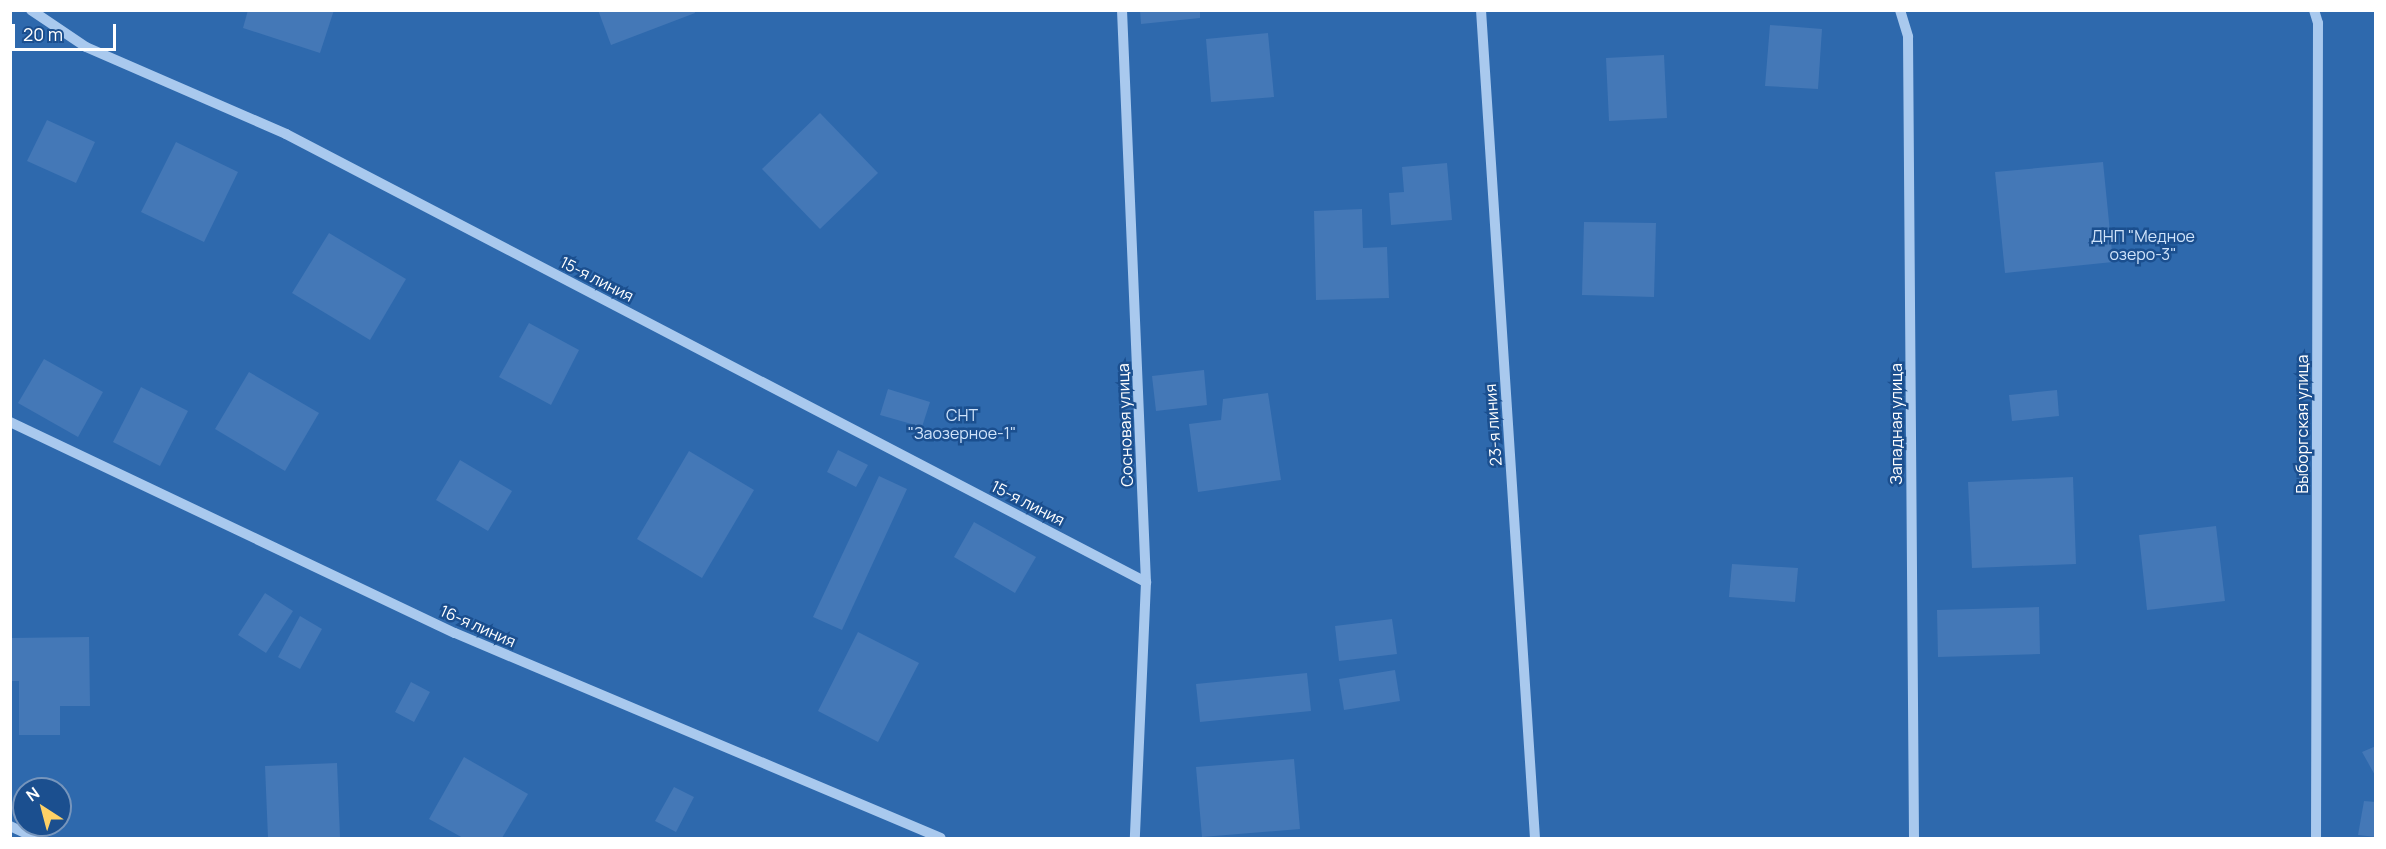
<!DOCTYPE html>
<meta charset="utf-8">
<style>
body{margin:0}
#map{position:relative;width:2386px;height:849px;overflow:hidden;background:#1b4f8f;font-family:Manrope,sans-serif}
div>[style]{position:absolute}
.green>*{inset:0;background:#2e69ad}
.building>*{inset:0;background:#4478b7}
.minor>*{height:10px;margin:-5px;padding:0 5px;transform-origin:5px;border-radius:5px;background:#a9c9ee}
span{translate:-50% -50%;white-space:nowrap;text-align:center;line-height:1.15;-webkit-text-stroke:5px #1b4f8f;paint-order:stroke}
.park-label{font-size:16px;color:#cfe3fa}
.street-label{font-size:16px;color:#fff}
.frame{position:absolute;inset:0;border:12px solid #fff;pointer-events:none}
.north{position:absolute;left:12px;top:777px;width:60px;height:60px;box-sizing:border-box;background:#1b4f8f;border:2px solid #7695bc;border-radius:50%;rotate:324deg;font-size:16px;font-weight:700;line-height:24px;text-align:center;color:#fff}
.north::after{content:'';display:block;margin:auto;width:21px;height:27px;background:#ffd166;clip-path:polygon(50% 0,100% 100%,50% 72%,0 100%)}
.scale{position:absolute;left:12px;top:24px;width:104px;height:27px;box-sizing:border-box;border:3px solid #fff;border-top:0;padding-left:8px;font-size:18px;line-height:21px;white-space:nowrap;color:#fff;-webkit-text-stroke:4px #1b4f8f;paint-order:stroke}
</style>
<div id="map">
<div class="green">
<i style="clip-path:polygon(evenodd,10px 11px,2375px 11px,2375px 838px,11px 838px,10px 11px,24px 789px,60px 789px,60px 825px,24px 825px,24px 789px)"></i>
</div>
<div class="building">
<i style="clip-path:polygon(248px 10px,334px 10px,320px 53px,243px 28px)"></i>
<i style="clip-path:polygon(598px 10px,694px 10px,695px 13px,611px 45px)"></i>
<i style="clip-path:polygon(1140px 10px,1200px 10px,1200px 18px,1141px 24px)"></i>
<i style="clip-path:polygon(1770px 25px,1822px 29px,1818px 89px,1765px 86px)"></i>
<i style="clip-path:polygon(1268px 33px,1274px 97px,1211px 102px,1206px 39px)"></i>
<i style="clip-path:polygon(1664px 55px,1667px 118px,1609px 121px,1606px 58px)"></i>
<i style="clip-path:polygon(820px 113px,878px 173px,820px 229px,762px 169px)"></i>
<i style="clip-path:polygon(47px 120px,95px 142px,76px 183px,27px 161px)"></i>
<i style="clip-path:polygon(176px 142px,238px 172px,204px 242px,141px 212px)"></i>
<i style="clip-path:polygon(2103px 162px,2113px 262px,2005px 273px,1995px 172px)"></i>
<i style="clip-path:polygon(1447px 163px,1452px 220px,1391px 225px,1389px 193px,1404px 192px,1402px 167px)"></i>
<i style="clip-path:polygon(1362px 209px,1363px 248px,1387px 247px,1389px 298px,1316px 300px,1314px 211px)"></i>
<i style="clip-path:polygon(1584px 222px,1656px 223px,1654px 297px,1582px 295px)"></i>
<i style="clip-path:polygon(329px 233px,406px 279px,370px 340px,292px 293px)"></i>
<i style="clip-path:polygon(529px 323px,579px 350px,551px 405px,499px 377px)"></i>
<i style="clip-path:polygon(44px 359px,103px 392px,78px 437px,18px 403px)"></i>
<i style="clip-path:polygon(1204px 370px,1207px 405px,1156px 411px,1152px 376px)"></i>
<i style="clip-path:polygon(249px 372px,319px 413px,285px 471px,215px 429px)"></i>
<i style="clip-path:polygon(141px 387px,188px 411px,160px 466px,113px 442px)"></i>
<i style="clip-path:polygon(888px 389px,930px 402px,922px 427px,880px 415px)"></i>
<i style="clip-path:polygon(2057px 390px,2059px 416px,2012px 421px,2009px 395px)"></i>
<i style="clip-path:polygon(1268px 393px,1281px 480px,1198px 492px,1189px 424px,1221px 420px,1223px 399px)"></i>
<i style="clip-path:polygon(838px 450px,868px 465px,856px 487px,827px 472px)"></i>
<i style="clip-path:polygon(689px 451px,754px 490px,702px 578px,637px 539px)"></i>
<i style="clip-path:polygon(460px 460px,512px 491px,488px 531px,436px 500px)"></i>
<i style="clip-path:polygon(879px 476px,907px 489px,842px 630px,813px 617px)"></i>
<i style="clip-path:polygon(2073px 477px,2076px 564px,1972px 568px,1968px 482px)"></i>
<i style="clip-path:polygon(974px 522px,1036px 557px,1015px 593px,954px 557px)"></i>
<i style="clip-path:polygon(2216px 526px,2225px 601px,2147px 610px,2139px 535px)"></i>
<i style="clip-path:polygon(1732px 564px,1798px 568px,1795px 602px,1729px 597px)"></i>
<i style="clip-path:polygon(265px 593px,293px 611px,266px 653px,238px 635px)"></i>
<i style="clip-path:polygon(2039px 607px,2040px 654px,1938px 657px,1937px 610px)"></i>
<i style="clip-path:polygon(300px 616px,322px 629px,300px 669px,278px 657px)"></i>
<i style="clip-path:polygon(1392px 619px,1397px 654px,1339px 661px,1335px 626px)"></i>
<i style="clip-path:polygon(858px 632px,919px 663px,878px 742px,818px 711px)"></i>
<i style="clip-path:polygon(89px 637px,90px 706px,60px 706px,60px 735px,19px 735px,19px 681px,10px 681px,10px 638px)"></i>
<i style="clip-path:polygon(1395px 670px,1400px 701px,1344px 710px,1339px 679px)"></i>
<i style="clip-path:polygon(1307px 673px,1311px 711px,1200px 722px,1196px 684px)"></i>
<i style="clip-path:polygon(411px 682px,430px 692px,414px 722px,395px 712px)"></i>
<i style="clip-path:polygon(2376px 746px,2376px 777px,2362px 752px)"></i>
<i style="clip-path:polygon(464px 757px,528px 794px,502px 838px,463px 838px,429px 819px)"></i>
<i style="clip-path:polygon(1294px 759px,1300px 829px,1202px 837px,1196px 767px)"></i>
<i style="clip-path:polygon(337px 763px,340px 837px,268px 838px,265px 766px)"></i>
<i style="clip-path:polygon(674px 787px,694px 797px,676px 832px,655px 821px)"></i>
<i style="clip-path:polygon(2364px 801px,2376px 802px,2376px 837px,2358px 835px)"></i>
</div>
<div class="minor">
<i style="left:31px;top:10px;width:66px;rotate:33.9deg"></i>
<i style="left:86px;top:47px;width:218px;rotate:23.5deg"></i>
<i style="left:286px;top:134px;width:970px;rotate:27.52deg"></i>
<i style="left:1122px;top:10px;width:573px;rotate:87.6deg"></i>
<i style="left:1146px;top:582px;width:256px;rotate:92.5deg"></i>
<i style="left:1481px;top:10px;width:830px;rotate:86.27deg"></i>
<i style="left:1900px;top:10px;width:28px;rotate:73deg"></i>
<i style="left:1908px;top:37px;width:801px;rotate:89.57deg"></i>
<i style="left:2314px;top:10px;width:14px;rotate:73deg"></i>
<i style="left:2318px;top:23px;width:815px;rotate:90.14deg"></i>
<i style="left:10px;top:422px;width:492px;rotate:25.4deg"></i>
<i style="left:455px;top:633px;width:527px;rotate:22.87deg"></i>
<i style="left:10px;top:826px;width:29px;rotate:25deg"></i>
</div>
<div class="park-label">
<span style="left:2143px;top:245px">ДНП "Медное<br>озеро-3"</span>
<span style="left:962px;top:424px">СНТ<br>"Заозерное-1"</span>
</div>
<div class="street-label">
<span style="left:597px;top:279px;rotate:27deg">15-я линия</span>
<span style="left:1896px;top:424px;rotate:-90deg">Западная улица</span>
<span style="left:2302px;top:424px;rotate:-90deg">Выборгская улица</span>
<span style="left:1125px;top:425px;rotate:-92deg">Сосновая улица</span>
<span style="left:1493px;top:425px;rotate:-94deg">23-я линия</span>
<span style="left:1028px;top:503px;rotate:27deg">15-я линия</span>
<span style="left:478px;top:626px;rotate:24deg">16-я линия</span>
</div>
<div class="frame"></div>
<div class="north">N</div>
<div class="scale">20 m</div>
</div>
